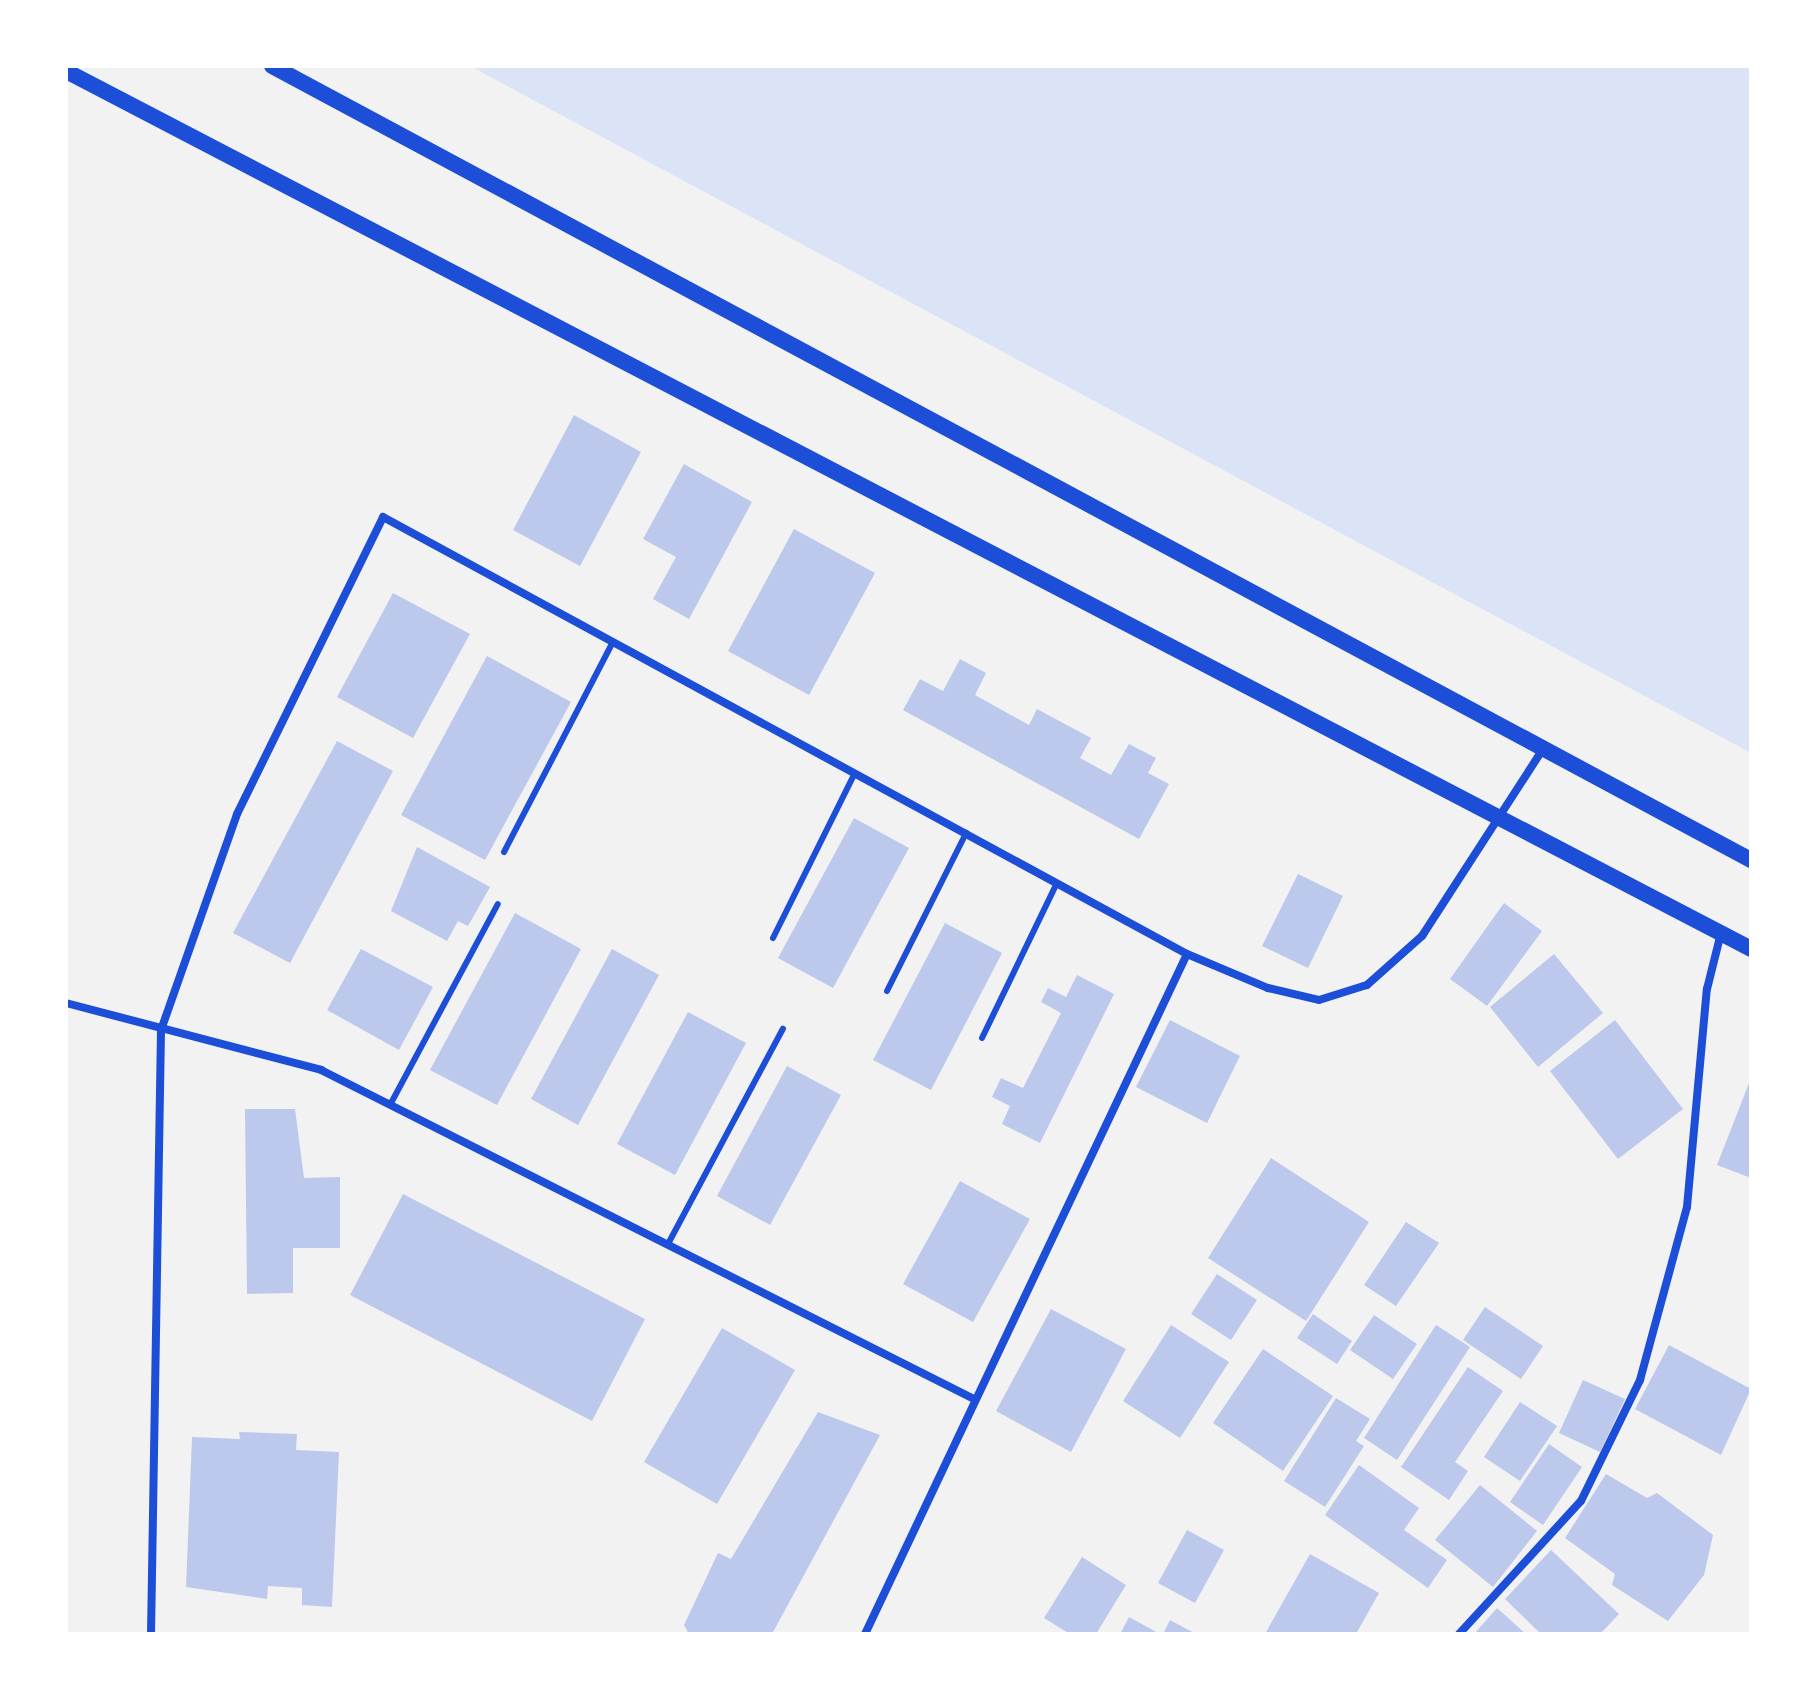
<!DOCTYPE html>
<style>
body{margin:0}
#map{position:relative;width:1817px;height:1700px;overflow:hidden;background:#f2f2f2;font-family:"Fira Sans",sans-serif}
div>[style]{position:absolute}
.green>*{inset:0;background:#dbe4f7}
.building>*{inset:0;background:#bdc9ec}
.service>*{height:6px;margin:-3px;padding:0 3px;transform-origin:3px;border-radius:3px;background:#1d4ed8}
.minor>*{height:8px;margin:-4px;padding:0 4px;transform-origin:4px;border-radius:4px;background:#1d4ed8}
.secondary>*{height:16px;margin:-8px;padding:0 8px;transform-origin:8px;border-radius:8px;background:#1d4ed8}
span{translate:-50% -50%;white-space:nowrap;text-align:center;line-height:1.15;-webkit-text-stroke:8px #fff;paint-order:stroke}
.frame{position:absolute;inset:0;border:68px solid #fff;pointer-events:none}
</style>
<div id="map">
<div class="green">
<i style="clip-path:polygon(470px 66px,1751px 66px,1751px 753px,753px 218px)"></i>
</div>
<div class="building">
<i style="clip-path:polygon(574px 415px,641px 452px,580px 566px,513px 530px)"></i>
<i style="clip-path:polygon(684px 464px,752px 502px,689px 619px,653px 599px,676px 557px,643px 539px)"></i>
<i style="clip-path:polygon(794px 529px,875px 573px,809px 695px,728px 651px)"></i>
<i style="clip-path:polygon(393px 593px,470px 634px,413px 738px,337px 697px)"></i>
<i style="clip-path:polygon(487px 656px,571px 702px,485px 860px,401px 815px)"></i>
<i style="clip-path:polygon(960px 659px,986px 673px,975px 695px,1029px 725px,1037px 709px,1091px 738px,1080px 758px,1111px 775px,1129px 744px,1156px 758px,1148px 773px,1169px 784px,1139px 839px,903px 710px,920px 679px,943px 691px)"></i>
<i style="clip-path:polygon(337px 741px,393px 771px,290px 963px,233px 933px)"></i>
<i style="clip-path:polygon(854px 818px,909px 848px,833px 988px,778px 958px)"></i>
<i style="clip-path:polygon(417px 847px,490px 887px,468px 926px,458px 921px,447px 941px,391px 911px)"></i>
<i style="clip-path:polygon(1298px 874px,1343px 896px,1308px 968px,1262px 946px)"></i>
<i style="clip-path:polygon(1504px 903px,1542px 931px,1487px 1006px,1450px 979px)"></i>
<i style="clip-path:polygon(515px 913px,581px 949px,497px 1105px,430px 1070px)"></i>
<i style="clip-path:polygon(945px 923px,1002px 953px,931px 1090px,873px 1060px)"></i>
<i style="clip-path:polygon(361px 949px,433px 987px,399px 1050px,327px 1010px)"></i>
<i style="clip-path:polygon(612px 949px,659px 975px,578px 1125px,531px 1099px)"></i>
<i style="clip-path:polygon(1554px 954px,1603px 1013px,1538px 1067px,1490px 1007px)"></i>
<i style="clip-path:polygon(1077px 975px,1114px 994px,1040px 1143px,1002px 1124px,1010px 1106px,992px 1097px,1001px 1078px,1023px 1088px,1061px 1013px,1041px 1002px,1048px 988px,1066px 997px)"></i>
<i style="clip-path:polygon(688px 1012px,746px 1043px,675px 1175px,617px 1144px)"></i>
<i style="clip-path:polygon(1170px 1020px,1240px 1056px,1207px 1123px,1136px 1087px)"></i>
<i style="clip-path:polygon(1615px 1020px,1683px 1109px,1618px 1159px,1550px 1071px)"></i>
<i style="clip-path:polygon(787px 1066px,841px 1095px,770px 1225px,717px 1196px)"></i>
<i style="clip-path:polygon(1751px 1078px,1751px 1178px,1717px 1165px)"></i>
<i style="clip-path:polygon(245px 1109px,295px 1109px,304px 1178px,340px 1177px,340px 1248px,293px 1248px,293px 1293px,247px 1294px)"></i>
<i style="clip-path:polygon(1271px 1158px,1369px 1222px,1306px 1321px,1208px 1258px)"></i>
<i style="clip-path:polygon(960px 1181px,1030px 1219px,973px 1322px,903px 1284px)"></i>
<i style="clip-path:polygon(403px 1194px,645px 1319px,592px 1421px,350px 1295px)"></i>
<i style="clip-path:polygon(1406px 1222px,1439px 1243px,1396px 1306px,1364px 1285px)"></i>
<i style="clip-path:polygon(1217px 1274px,1257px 1300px,1231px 1340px,1191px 1314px)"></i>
<i style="clip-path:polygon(1485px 1307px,1543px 1346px,1521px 1379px,1463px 1340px)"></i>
<i style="clip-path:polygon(1051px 1309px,1126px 1349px,1071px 1452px,996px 1411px)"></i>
<i style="clip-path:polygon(1313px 1314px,1352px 1341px,1337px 1364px,1297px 1338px)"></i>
<i style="clip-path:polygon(1374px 1315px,1417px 1344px,1393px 1379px,1350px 1350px)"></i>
<i style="clip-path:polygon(1171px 1325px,1229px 1362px,1180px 1438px,1123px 1401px)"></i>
<i style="clip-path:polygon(1436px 1325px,1470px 1347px,1397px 1460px,1364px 1438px)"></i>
<i style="clip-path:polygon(722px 1328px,795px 1370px,717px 1504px,644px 1462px)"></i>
<i style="clip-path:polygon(1669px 1345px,1751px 1389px,1721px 1455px,1635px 1409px)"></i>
<i style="clip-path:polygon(1263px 1349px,1333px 1396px,1283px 1471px,1213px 1423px)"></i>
<i style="clip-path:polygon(1468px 1367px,1503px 1391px,1455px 1462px,1468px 1471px,1449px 1500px,1401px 1467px)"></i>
<i style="clip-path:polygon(1583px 1380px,1625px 1399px,1600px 1452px,1559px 1433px)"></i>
<i style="clip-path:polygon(1336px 1398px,1370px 1419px,1356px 1441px,1364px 1446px,1325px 1507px,1284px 1481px)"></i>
<i style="clip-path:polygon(1520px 1402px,1557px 1426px,1520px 1481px,1484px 1457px)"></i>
<i style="clip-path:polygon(818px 1412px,880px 1435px,772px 1634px,689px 1634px,684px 1625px,718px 1553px,731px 1559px)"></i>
<i style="clip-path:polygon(239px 1432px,297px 1434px,296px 1450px,339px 1452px,332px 1607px,302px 1605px,302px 1588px,268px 1586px,267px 1599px,186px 1587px,192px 1437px,240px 1439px)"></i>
<i style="clip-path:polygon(1549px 1444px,1582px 1467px,1543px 1525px,1510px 1502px)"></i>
<i style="clip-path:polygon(1359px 1465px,1419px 1508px,1404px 1530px,1447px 1560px,1428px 1588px,1325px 1515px)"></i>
<i style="clip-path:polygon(1606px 1474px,1647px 1498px,1657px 1493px,1713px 1535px,1704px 1575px,1668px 1621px,1612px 1585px,1615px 1574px,1565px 1538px)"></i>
<i style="clip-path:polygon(1480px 1485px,1537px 1531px,1493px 1587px,1435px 1540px)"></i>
<i style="clip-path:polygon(1187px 1530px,1224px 1550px,1195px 1603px,1158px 1583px)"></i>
<i style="clip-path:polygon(1551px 1550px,1619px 1614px,1600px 1634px,1541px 1634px,1505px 1599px)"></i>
<i style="clip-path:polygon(1310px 1554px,1379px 1593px,1356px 1634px,1265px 1634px)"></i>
<i style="clip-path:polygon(1082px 1557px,1126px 1585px,1096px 1634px,1070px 1634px,1044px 1618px)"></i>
<i style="clip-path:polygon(1497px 1608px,1526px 1634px,1474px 1634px)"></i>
<i style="clip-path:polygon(1129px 1617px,1160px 1634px,1120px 1634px)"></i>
<i style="clip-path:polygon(1170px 1620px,1196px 1634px,1163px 1634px)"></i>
</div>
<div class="service">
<i style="left:504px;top:852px;width:234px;rotate:-62.6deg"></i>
<i style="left:773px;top:938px;width:184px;rotate:-63.6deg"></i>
<i style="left:887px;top:991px;width:177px;rotate:-63.4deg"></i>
<i style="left:982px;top:1038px;width:172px;rotate:-64.2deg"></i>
<i style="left:390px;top:1105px;width:228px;rotate:-61.8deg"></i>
<i style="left:668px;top:1244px;width:244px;rotate:-61.9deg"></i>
</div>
<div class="minor">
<i style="left:66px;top:1003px;width:264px;rotate:14.7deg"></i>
<i style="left:321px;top:1070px;width:729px;rotate:26.74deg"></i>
<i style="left:151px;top:1634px;width:604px;rotate:-89.05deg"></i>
<i style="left:161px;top:1030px;width:229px;rotate:-70.6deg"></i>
<i style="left:237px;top:814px;width:331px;rotate:-63.8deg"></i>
<i style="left:383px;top:517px;width:915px;rotate:28.53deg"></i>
<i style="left:1187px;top:954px;width:88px;rotate:22.8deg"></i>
<i style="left:1268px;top:988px;width:52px;rotate:13.2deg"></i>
<i style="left:1319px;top:1000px;width:50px;rotate:-17.4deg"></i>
<i style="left:1367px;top:985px;width:74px;rotate:-41.7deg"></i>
<i style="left:1422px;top:936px;width:223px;rotate:-57.1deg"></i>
<i style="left:865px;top:1634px;width:752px;rotate:-64.66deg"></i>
<i style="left:1459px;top:1634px;width:180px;rotate:-47.5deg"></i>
<i style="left:1581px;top:1501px;width:135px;rotate:-64deg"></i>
<i style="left:1640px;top:1380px;width:179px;rotate:-74.8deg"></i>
<i style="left:1687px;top:1207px;width:219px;rotate:-84.8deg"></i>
<i style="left:1707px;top:989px;width:58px;rotate:-76deg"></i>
</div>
<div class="secondary">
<i style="left:272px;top:66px;width:1679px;rotate:28.23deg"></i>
<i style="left:66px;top:71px;width:1900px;rotate:27.52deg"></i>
</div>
<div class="frame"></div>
</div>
